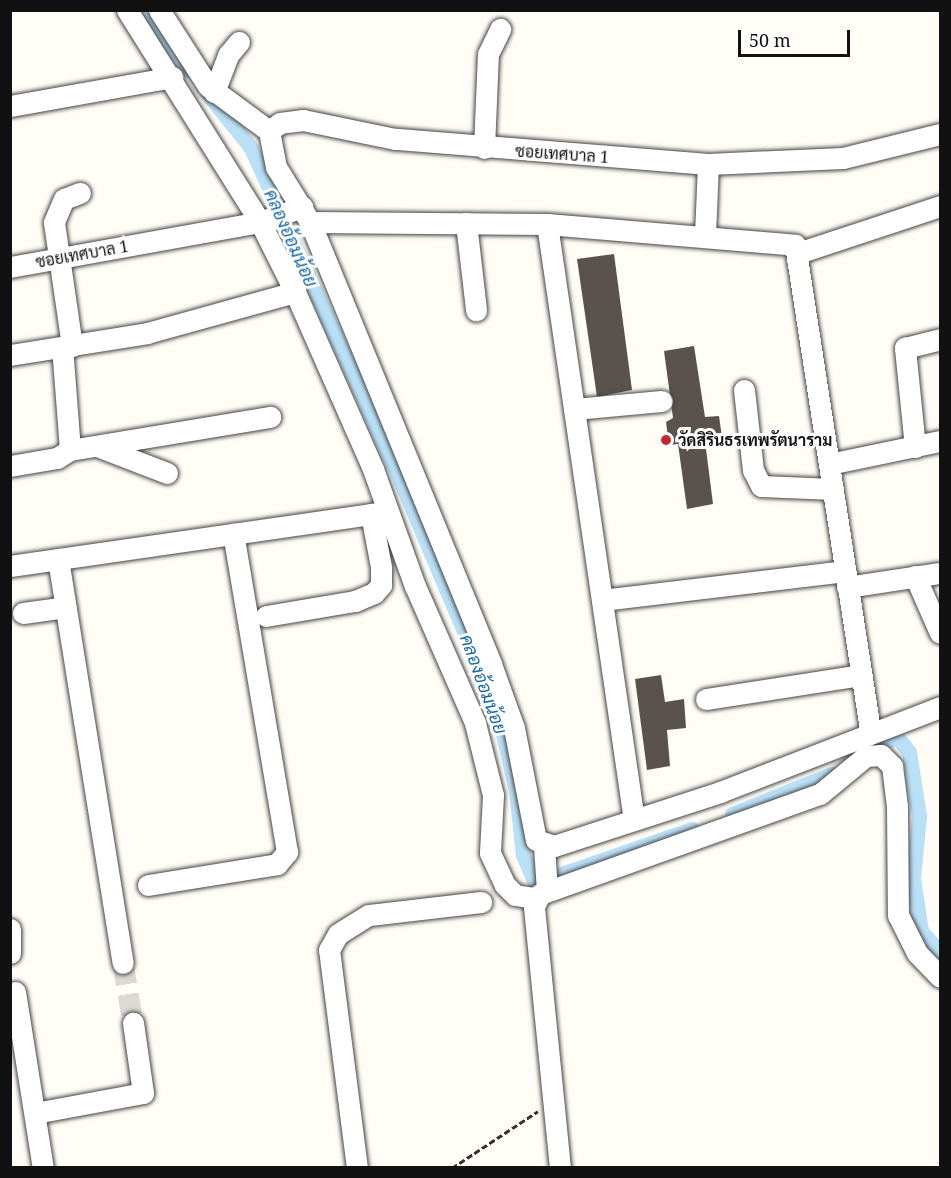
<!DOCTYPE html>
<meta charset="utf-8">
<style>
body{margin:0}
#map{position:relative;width:951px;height:1178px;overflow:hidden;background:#fffdf5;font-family:"Noto Serif",Sarabun,serif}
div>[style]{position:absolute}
.canal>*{height:15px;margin:-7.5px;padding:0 7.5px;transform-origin:7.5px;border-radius:7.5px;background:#b9e0f7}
.building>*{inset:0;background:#5a524d}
.minor-tunnel>*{height:21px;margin-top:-10.5px;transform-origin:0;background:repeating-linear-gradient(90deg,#dbdad3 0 21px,transparent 0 31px)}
.path>*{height:3px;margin-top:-1.5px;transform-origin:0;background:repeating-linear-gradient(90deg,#333 0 6px,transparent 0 9px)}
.roads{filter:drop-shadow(0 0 2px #444) drop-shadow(0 0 2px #444)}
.minor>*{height:21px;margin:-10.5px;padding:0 10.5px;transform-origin:10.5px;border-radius:10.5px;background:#fff}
.dots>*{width:16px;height:16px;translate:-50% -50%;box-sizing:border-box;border:3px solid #fff;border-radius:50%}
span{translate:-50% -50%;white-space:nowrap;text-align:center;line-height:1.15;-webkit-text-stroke:6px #fff;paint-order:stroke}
.street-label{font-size:16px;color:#111}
.poi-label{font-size:16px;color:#111;font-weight:700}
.left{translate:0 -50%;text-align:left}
.water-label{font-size:18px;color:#1768a6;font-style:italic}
.frame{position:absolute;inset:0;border:12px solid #111;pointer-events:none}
.scale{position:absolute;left:738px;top:30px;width:112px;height:27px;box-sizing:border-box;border:3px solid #111;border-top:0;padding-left:8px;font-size:18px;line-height:21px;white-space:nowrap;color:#111;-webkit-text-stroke:4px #fff;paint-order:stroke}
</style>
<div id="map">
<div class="canal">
<i style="left:146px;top:10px;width:73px;rotate:55deg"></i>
<i style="left:207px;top:93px;width:70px;rotate:51.3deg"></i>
<i style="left:251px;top:148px;width:364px;rotate:65.8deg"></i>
<i style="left:400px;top:480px;width:252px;rotate:67.1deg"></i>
<i style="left:498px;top:712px;width:81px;rotate:77.2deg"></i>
<i style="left:516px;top:791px;width:64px;rotate:83.8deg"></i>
<i style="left:523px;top:855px;width:30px;rotate:67deg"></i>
<i style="left:535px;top:883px;width:166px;rotate:-19deg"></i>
<i style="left:862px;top:750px;width:37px;rotate:-20deg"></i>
<i style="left:897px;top:737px;width:19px;rotate:51deg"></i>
<i style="left:909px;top:752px;width:65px;rotate:81.1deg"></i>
<i style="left:919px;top:816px;width:62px;rotate:95.5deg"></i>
<i style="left:913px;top:878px;width:54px;rotate:81.4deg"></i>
<i style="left:921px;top:931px;width:28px;rotate:48deg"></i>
<i style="left:732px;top:814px;width:107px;rotate:-22deg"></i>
</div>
<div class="building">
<i style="clip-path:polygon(614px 254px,632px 390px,597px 397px,577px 259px)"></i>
<i style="clip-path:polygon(694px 346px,705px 417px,719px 416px,722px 437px,705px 441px,713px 504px,687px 509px,678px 444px,669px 445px,666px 422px,673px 418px,664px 351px)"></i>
<i style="clip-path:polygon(661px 675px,665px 702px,684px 699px,686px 728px,667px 730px,670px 766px,647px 770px,635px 679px)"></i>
</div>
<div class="minor-tunnel">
<i style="left:123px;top:963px;width:61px;rotate:80.5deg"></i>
</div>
<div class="path">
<i style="left:452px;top:1168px;width:103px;rotate:-33.5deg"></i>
</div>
<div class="roads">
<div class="minor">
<i style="left:127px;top:10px;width:250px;rotate:57.9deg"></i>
<i style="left:260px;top:222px;width:78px;rotate:63.4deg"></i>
<i style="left:295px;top:292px;width:193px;rotate:66.2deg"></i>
<i style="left:373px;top:469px;width:124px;rotate:70.3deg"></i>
<i style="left:415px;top:586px;width:150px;rotate:66.3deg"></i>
<i style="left:475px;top:723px;width:74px;rotate:76deg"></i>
<i style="left:493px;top:795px;width:58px;rotate:93deg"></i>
<i style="left:490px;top:853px;width:35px;rotate:65deg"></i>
<i style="left:505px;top:885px;width:14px;rotate:45deg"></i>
<i style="left:515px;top:895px;width:20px;rotate:9deg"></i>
<i style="left:159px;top:10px;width:90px;rotate:57.2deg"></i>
<i style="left:208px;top:86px;width:76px;rotate:36.4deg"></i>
<i style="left:214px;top:92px;width:40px;rotate:-69deg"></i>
<i style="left:228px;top:55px;width:17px;rotate:-50deg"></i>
<i style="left:10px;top:106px;width:165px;rotate:-10.1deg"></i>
<i style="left:940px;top:134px;width:100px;rotate:166.1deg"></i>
<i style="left:843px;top:158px;width:135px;rotate:177.5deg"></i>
<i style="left:708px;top:164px;width:314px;rotate:-175.4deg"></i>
<i style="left:395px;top:139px;width:94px;rotate:-168.3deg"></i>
<i style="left:303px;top:120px;width:23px;rotate:173deg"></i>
<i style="left:280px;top:123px;width:14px;rotate:144deg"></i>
<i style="left:269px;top:131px;width:37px;rotate:79deg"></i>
<i style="left:276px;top:167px;width:65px;rotate:58.3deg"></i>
<i style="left:310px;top:222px;width:478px;rotate:67.7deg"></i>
<i style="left:491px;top:664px;width:68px;rotate:70.2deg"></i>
<i style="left:514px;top:728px;width:114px;rotate:78.9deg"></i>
<i style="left:536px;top:840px;width:19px;rotate:18deg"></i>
<i style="left:554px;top:846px;width:175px;rotate:-18deg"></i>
<i style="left:720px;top:792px;width:236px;rotate:-21.1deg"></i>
<i style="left:484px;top:148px;width:94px;rotate:-87.6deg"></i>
<i style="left:488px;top:54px;width:28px;rotate:-64deg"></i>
<i style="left:310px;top:222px;width:237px;rotate:0.5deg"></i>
<i style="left:547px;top:224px;width:249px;rotate:4.8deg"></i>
<i style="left:795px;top:245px;width:493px;rotate:81.2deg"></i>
<i style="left:466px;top:223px;width:88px;rotate:83.4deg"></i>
<i style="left:547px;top:224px;width:602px;rotate:81.7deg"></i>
<i style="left:705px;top:235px;width:71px;rotate:-87.6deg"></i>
<i style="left:798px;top:253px;width:150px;rotate:-18.3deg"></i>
<i style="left:10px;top:267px;width:254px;rotate:-10.2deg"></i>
<i style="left:260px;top:222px;width:45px;rotate:-19.7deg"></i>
<i style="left:72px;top:346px;width:125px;rotate:-98.3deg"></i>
<i style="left:54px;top:222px;width:25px;rotate:-67deg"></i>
<i style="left:64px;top:199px;width:17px;rotate:-21deg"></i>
<i style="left:10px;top:355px;width:139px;rotate:-9.1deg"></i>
<i style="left:147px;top:333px;width:154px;rotate:-15.5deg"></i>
<i style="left:744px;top:390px;width:81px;rotate:83.6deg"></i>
<i style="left:753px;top:470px;width:18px;rotate:63deg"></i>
<i style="left:761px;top:486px;width:72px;rotate:2.4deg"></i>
<i style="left:574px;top:409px;width:88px;rotate:-5.2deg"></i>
<i style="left:97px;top:446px;width:75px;rotate:21.1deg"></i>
<i style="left:915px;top:447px;width:100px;rotate:-95.8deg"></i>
<i style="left:905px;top:348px;width:36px;rotate:-14deg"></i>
<i style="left:70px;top:450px;width:203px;rotate:-9.4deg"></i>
<i style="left:829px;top:464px;width:113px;rotate:-11.7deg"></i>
<i style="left:10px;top:466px;width:48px;rotate:-9.7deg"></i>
<i style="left:57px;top:458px;width:15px;rotate:-32deg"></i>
<i style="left:70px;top:450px;width:103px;rotate:-94.4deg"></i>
<i style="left:58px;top:559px;width:409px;rotate:80.9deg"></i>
<i style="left:10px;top:566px;width:380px;rotate:-8.2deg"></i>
<i style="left:915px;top:576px;width:62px;rotate:66.3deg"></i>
<i style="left:847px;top:587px;width:94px;rotate:-8.6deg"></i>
<i style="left:602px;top:600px;width:245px;rotate:-6.8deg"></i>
<i style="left:23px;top:613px;width:43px;rotate:-7.9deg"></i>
<i style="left:266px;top:616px;width:90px;rotate:-9.6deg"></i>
<i style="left:355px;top:601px;width:21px;rotate:-23deg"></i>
<i style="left:374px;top:593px;width:11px;rotate:-49deg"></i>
<i style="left:381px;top:585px;width:18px;rotate:-90deg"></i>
<i style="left:381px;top:567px;width:54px;rotate:-100.7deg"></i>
<i style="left:706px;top:699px;width:157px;rotate:-8.8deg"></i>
<i style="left:544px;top:846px;width:45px;rotate:86.2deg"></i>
<i style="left:148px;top:885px;width:131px;rotate:-9.2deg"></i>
<i style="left:277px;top:864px;width:16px;rotate:-50deg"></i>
<i style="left:287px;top:852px;width:323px;rotate:-99.6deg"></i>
<i style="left:10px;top:929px;width:24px;rotate:90deg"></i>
<i style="left:15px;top:992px;width:178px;rotate:81deg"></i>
<i style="left:35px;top:1113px;width:110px;rotate:-10.5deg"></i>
<i style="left:143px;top:1093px;width:71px;rotate:-98.1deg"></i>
<i style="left:357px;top:1168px;width:220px;rotate:-97.3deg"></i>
<i style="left:329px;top:950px;width:18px;rotate:-61deg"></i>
<i style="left:338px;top:934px;width:36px;rotate:-32deg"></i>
<i style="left:369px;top:915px;width:113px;rotate:-6.6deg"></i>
<i style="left:560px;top:1168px;width:263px;rotate:-95.7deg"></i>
<i style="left:534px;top:906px;width:13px;rotate:-63deg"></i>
<i style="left:540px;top:894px;width:297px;rotate:-19.7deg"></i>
<i style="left:820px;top:794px;width:60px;rotate:-39.6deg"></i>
<i style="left:866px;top:756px;width:15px;rotate:-4deg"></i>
<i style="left:881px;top:755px;width:16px;rotate:45deg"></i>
<i style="left:892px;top:766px;width:40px;rotate:82.9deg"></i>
<i style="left:897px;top:806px;width:109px;rotate:89.5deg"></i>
<i style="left:898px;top:915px;width:42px;rotate:63.4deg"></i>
<i style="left:917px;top:953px;width:33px;rotate:46deg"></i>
</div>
</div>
<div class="dots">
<i style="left:666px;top:440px;background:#c4262e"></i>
</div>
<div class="street-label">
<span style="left:562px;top:154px;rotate:4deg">ซอยเทศบาล 1</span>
<span style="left:82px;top:254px;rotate:-10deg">ซอยเทศบาล 1</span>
</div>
<div class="poi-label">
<span class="left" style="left:678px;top:440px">วัดสิรินธรเทพรัตนาราม</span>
</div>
<div class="water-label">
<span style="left:291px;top:238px;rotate:66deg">คลองอ้อมน้อย</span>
<span style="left:484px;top:684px;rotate:70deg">คลองอ้อมน้อย</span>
</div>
<div class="frame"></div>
<div class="scale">50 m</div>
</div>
